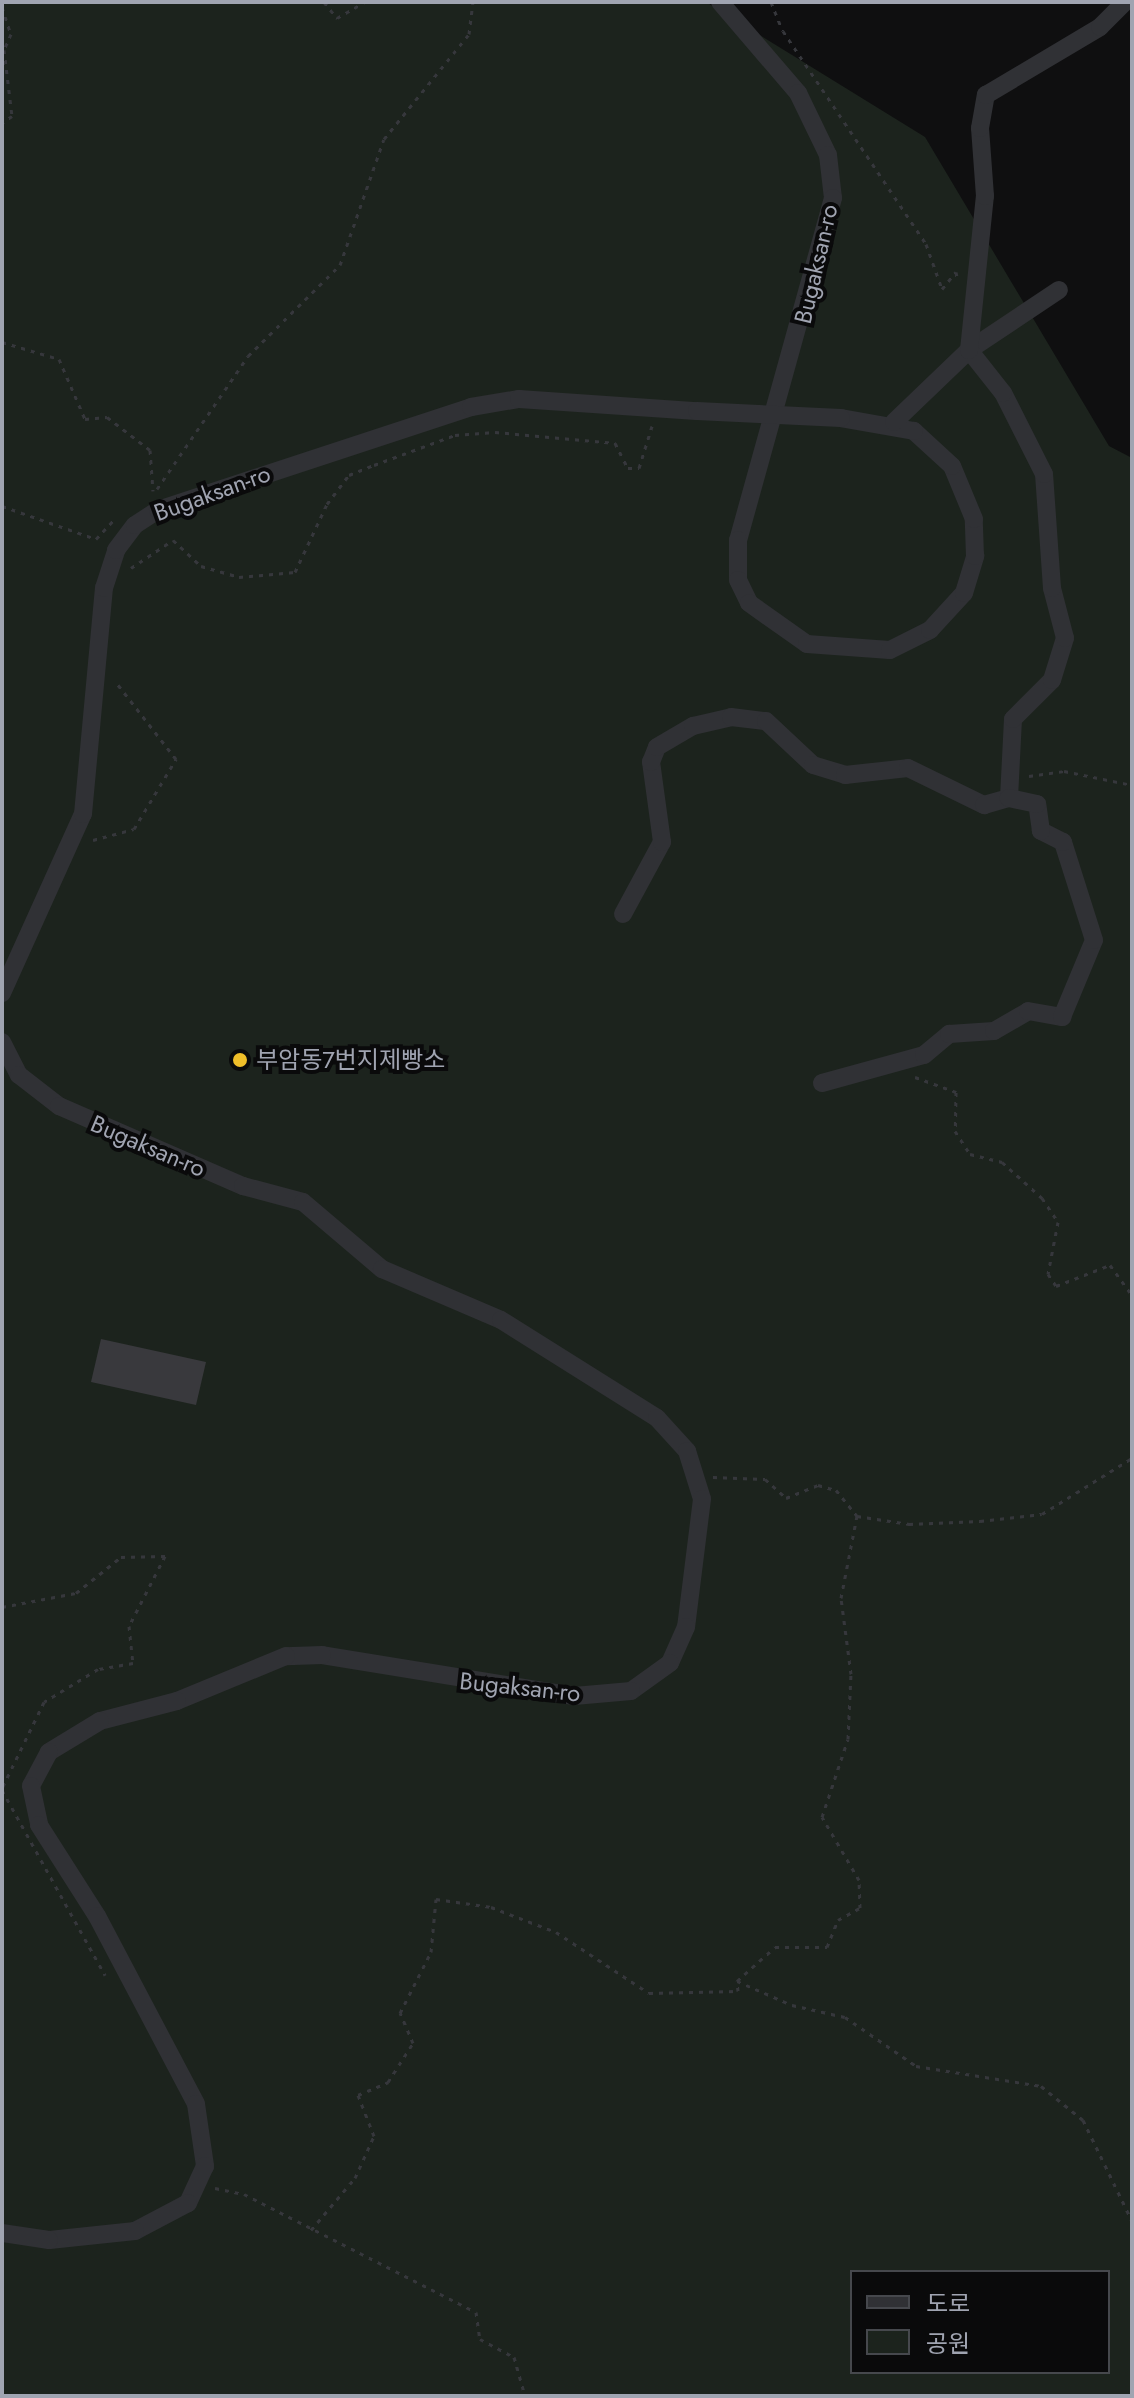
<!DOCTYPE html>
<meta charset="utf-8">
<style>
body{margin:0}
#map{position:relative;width:1134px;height:2398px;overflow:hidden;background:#0f0f10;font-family:Jost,"Noto Sans KR",sans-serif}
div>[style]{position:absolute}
.green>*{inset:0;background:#1c231d}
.building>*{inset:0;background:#39393d}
.path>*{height:3px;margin-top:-1.5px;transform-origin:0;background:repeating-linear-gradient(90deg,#36373c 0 4px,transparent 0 10px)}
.minor>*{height:18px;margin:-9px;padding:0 9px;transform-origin:9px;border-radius:9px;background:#303135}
.minor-bridge>*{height:18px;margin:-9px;padding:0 9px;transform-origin:9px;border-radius:9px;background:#303135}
.dots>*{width:22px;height:22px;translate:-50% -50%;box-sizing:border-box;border:4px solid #0a0a0b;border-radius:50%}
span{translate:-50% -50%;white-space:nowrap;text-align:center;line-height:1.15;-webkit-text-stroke:8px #0a0a0b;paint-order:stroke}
.street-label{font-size:24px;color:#a0a4b1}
.poi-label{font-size:24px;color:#a0a4b1}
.left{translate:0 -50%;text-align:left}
.frame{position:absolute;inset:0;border:4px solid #a0a4b1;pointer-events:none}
.legend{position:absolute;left:850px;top:2270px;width:260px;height:104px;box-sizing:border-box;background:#0a0a0b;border:2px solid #46484d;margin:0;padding:10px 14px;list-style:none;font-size:24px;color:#a0a4b1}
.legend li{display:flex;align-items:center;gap:16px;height:40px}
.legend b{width:40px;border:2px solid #46484d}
</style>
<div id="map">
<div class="green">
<i style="clip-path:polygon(evenodd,2px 2px,706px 2px,925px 137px,1109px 446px,1132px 458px,1132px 2396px,2px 2396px,2px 2px,852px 2272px,1108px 2272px,1108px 2372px,852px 2372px,852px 2272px)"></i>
</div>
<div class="building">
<i style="clip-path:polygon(101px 1339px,206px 1362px,196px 1405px,91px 1382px)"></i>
</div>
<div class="path">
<i style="left:21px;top:2px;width:16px"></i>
<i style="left:324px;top:2px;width:21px;rotate:51deg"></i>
<i style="left:337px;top:18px;width:32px;rotate:-30deg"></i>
<i style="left:771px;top:2px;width:31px;rotate:68deg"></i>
<i style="left:783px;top:31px;width:257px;rotate:56.1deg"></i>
<i style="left:926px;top:244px;width:48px;rotate:70.4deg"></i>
<i style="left:942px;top:289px;width:22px;rotate:-51deg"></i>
<i style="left:956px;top:272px;width:5px;rotate:79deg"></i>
<i style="left:2px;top:7px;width:28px;rotate:72deg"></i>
<i style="left:11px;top:34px;width:17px;rotate:114deg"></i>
<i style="left:4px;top:50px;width:66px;rotate:83.1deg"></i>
<i style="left:12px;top:116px;width:12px;rotate:145deg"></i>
<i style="left:2px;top:342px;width:59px;rotate:16.6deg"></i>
<i style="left:59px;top:359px;width:65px;rotate:66.6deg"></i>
<i style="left:85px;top:419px;width:22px;rotate:-5deg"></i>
<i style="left:107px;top:417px;width:54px;rotate:37.5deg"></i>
<i style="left:150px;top:450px;width:41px;rotate:85.8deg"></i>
<i style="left:157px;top:489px;width:161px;rotate:-55.6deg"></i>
<i style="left:248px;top:356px;width:129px;rotate:-44.7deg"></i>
<i style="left:340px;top:265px;width:133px;rotate:-70.8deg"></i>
<i style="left:384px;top:139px;width:135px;rotate:-51deg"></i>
<i style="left:469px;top:34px;width:32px;rotate:-83deg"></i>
<i style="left:2px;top:506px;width:100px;rotate:19.3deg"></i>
<i style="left:96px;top:539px;width:25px;rotate:-47deg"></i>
<i style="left:131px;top:568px;width:50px;rotate:-33.7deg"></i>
<i style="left:173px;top:540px;width:38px;rotate:43deg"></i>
<i style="left:201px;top:566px;width:40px;rotate:16deg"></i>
<i style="left:239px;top:577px;width:56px;rotate:-5.1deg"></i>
<i style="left:295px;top:572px;width:75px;rotate:-64.8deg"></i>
<i style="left:327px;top:504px;width:36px;rotate:-53deg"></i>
<i style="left:349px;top:475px;width:27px;rotate:-22deg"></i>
<i style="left:374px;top:465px;width:86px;rotate:-20.3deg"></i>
<i style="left:455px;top:435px;width:40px;rotate:-4.3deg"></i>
<i style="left:495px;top:432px;width:121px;rotate:5.2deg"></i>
<i style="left:615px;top:443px;width:28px;rotate:63deg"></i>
<i style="left:628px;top:468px;width:11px"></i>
<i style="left:639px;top:468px;width:44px;rotate:-72.8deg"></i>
<i style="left:1029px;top:776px;width:35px;rotate:-8deg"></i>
<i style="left:1064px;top:771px;width:69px;rotate:11.6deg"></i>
<i style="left:93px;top:840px;width:42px;rotate:-15deg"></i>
<i style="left:134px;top:829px;width:82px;rotate:-59deg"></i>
<i style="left:176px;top:759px;width:99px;rotate:-128deg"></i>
<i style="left:915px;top:1077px;width:44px;rotate:20.1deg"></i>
<i style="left:956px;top:1092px;width:39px;rotate:91deg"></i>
<i style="left:955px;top:1131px;width:27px;rotate:57deg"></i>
<i style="left:970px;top:1154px;width:33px;rotate:14deg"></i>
<i style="left:1002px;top:1162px;width:54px;rotate:42deg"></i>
<i style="left:1042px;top:1198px;width:29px;rotate:56deg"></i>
<i style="left:1058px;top:1222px;width:53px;rotate:100.9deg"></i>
<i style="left:1048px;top:1274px;width:14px;rotate:56deg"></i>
<i style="left:1056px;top:1286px;width:58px;rotate:-21.3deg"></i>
<i style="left:1110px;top:1265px;width:37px;rotate:54deg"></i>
<i style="left:713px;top:1477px;width:52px;rotate:2.2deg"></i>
<i style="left:765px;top:1479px;width:28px;rotate:42deg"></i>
<i style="left:786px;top:1498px;width:35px;rotate:-22deg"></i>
<i style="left:818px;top:1485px;width:19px;rotate:16deg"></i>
<i style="left:836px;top:1490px;width:33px;rotate:51deg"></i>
<i style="left:857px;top:1516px;width:53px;rotate:8.7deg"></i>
<i style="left:909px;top:1524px;width:71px;rotate:-2.4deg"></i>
<i style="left:980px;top:1521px;width:62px;rotate:-6.4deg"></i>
<i style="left:1042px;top:1514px;width:106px;rotate:-31.9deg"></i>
<i style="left:2px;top:1607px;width:75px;rotate:-10.7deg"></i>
<i style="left:76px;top:1593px;width:58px;rotate:-38.7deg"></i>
<i style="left:121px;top:1557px;width:44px;rotate:-1.3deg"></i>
<i style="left:165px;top:1556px;width:79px;rotate:117.2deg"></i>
<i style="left:129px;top:1626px;width:37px;rotate:84deg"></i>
<i style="left:133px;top:1663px;width:36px;rotate:170deg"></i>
<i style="left:98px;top:1669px;width:63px;rotate:148.6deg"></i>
<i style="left:44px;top:1702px;width:96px;rotate:116deg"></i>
<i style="left:2px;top:1790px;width:212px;rotate:60.9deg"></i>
<i style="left:737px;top:1981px;width:60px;rotate:23.6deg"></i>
<i style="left:792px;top:2005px;width:54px;rotate:12.8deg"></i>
<i style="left:845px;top:2017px;width:86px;rotate:34.6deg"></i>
<i style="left:916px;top:2066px;width:127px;rotate:9.1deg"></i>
<i style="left:1041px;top:2086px;width:54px;rotate:39deg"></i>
<i style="left:1083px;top:2120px;width:112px;rotate:64.1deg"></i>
<i style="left:215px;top:2188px;width:30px;rotate:12deg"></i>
<i style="left:244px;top:2194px;width:260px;rotate:27deg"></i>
<i style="left:476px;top:2312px;width:27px;rotate:82deg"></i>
<i style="left:480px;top:2339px;width:38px;rotate:28deg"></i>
<i style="left:514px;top:2357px;width:41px;rotate:74.2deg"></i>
<i style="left:311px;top:2230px;width:68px;rotate:-49.8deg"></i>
<i style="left:355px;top:2178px;width:46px;rotate:-65.7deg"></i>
<i style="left:374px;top:2136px;width:44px;rotate:-111.3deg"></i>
<i style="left:358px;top:2095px;width:33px;rotate:-23deg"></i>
<i style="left:388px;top:2082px;width:46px;rotate:-57.3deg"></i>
<i style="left:413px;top:2043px;width:33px;rotate:-113deg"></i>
<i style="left:400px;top:2013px;width:68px;rotate:-63.1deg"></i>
<i style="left:431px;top:1952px;width:53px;rotate:-84.6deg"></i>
<i style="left:436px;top:1899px;width:56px;rotate:8.3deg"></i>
<i style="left:491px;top:1907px;width:70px;rotate:21deg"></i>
<i style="left:556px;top:1932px;width:111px;rotate:33.3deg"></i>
<i style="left:649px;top:1993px;width:89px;rotate:-1.3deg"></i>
<i style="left:738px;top:1991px;width:10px;rotate:-96deg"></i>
<i style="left:737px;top:1981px;width:51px;rotate:-41.8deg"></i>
<i style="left:775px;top:1947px;width:52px"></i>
<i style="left:827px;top:1947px;width:29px;rotate:-68deg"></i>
<i style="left:838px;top:1920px;width:25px;rotate:-29deg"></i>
<i style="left:860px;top:1908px;width:28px;rotate:-92deg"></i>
<i style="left:859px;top:1880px;width:73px;rotate:-120.4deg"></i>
<i style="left:822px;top:1817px;width:82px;rotate:-71.6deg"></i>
<i style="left:848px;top:1739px;width:65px;rotate:-87.4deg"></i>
<i style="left:851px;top:1674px;width:77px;rotate:-97.5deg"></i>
<i style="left:841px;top:1598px;width:84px;rotate:-79deg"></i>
</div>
<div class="minor">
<i style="left:720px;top:2px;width:120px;rotate:49.4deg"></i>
<i style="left:798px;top:93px;width:69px;rotate:64.2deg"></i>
<i style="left:828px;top:155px;width:43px;rotate:83.4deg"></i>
<i style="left:833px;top:198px;width:355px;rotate:105.5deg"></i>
<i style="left:738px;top:540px;width:40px;rotate:90deg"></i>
<i style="left:738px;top:580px;width:25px;rotate:64deg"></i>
<i style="left:749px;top:603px;width:71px;rotate:35.3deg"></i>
<i style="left:807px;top:644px;width:83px;rotate:4.1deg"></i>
<i style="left:890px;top:650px;width:45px;rotate:-26.6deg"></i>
<i style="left:930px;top:630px;width:50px;rotate:-47.4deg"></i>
<i style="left:964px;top:593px;width:39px;rotate:-73deg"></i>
<i style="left:975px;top:556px;width:37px;rotate:-92deg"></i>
<i style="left:974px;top:519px;width:57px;rotate:-112.5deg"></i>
<i style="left:952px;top:466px;width:52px;rotate:-137.4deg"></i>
<i style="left:914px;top:431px;width:74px;rotate:-169.9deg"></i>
<i style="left:894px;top:422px;width:104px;rotate:-43.8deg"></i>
<i style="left:969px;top:350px;width:108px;rotate:-33.7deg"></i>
<i style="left:623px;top:914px;width:82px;rotate:-61.6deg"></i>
<i style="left:662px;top:842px;width:81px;rotate:-97.8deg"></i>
<i style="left:651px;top:762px;width:16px;rotate:-68deg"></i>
<i style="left:657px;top:747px;width:42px;rotate:-30.3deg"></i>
<i style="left:693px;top:726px;width:39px;rotate:-13deg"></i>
<i style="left:731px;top:717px;width:35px;rotate:7deg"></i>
<i style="left:766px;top:721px;width:64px;rotate:43.1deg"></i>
<i style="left:813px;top:765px;width:34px;rotate:17deg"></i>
<i style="left:845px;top:775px;width:63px;rotate:-6.3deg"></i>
<i style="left:908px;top:768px;width:85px;rotate:26deg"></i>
<i style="left:984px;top:805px;width:26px;rotate:-16deg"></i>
<i style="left:1009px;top:798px;width:79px;rotate:-87.1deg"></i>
<i style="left:1013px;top:719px;width:55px;rotate:-45deg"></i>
<i style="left:1052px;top:680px;width:44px;rotate:-72.8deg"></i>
<i style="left:1065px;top:638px;width:52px;rotate:-104.6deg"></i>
<i style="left:1052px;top:588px;width:114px;rotate:-94deg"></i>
<i style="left:1044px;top:474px;width:91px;rotate:-116.8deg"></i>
<i style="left:1003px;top:393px;width:55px;rotate:-128.3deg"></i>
<i style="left:969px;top:350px;width:155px;rotate:-84.1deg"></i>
<i style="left:985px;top:196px;width:68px;rotate:-94.2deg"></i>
<i style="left:980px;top:128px;width:34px;rotate:-80deg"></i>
<i style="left:986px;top:95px;width:133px;rotate:-30.8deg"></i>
<i style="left:1100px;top:27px;width:35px;rotate:-45deg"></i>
<i style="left:2px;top:993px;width:196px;rotate:-65.7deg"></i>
<i style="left:83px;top:814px;width:227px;rotate:-84.7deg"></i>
<i style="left:104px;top:588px;width:40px;rotate:-72deg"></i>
<i style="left:116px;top:550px;width:31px;rotate:-53deg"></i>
<i style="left:135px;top:525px;width:27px;rotate:-33deg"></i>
<i style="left:158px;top:510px;width:330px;rotate:-18.2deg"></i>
<i style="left:471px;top:407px;width:49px;rotate:-9.5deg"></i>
<i style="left:519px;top:399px;width:178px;rotate:3.9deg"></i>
<i style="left:2px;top:1042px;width:37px;rotate:63deg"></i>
<i style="left:19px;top:1075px;width:51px;rotate:37.8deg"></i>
<i style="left:59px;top:1106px;width:201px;rotate:23.5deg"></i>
<i style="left:243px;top:1186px;width:62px;rotate:14.9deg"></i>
<i style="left:303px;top:1202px;width:104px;rotate:40.3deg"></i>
<i style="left:382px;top:1269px;width:129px;rotate:23.2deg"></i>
<i style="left:501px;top:1320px;width:184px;rotate:32.1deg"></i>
<i style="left:657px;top:1418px;width:45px;rotate:47.7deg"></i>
<i style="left:687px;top:1451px;width:50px;rotate:72.6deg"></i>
<i style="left:702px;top:1499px;width:129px;rotate:97.1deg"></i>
<i style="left:686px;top:1627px;width:39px;rotate:114deg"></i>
<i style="left:670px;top:1663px;width:48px;rotate:144.3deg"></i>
<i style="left:631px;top:1691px;width:57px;rotate:175deg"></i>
<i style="left:574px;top:1696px;width:255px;rotate:-170.8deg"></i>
<i style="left:322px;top:1655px;width:36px;rotate:178deg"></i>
<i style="left:286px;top:1656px;width:118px;rotate:157.6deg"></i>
<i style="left:177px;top:1701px;width:80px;rotate:165.4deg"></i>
<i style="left:100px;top:1721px;width:60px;rotate:148.7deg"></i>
<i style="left:49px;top:1752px;width:38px;rotate:118deg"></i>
<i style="left:31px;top:1786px;width:40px;rotate:78deg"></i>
<i style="left:39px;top:1825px;width:108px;rotate:57.5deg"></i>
<i style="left:97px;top:1916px;width:212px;rotate:62.2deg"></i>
<i style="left:196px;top:2104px;width:63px;rotate:81.7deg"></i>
<i style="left:205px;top:2166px;width:41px;rotate:114.7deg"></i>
<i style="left:188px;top:2203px;width:60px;rotate:152.2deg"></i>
<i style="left:135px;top:2231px;width:86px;rotate:174deg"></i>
<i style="left:49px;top:2240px;width:48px;rotate:-171.5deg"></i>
<i style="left:822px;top:1083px;width:106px;rotate:-15.4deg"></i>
<i style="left:924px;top:1055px;width:33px;rotate:-40deg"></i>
<i style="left:949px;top:1034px;width:45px;rotate:-3.8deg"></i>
<i style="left:994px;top:1031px;width:39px;rotate:-30deg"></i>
<i style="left:1028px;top:1011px;width:35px;rotate:10deg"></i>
<i style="left:1062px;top:1017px;width:83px;rotate:-67.4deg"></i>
<i style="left:1094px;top:940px;width:103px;rotate:-107.6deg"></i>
<i style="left:1063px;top:842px;width:25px;rotate:-153deg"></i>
<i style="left:1041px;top:831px;width:27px;rotate:-98deg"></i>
<i style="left:1037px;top:804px;width:29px;rotate:-168deg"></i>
</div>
<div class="minor-bridge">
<i style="left:697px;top:411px;width:144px;rotate:2.8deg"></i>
</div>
<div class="dots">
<i style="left:240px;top:1060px;background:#efbe29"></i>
</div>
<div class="street-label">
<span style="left:816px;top:264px;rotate:-77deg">Bugaksan-ro</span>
<span style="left:212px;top:493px;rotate:-20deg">Bugaksan-ro</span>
<span style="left:148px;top:1146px;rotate:23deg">Bugaksan-ro</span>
<span style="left:520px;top:1687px;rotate:6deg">Bugaksan-ro</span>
</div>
<div class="poi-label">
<span class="left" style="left:256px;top:1060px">부암동7번지제빵소</span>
</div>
<div class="frame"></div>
<ul class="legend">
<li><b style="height:10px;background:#303135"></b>도로</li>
<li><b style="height:22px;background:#1c231d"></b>공원</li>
</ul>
</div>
